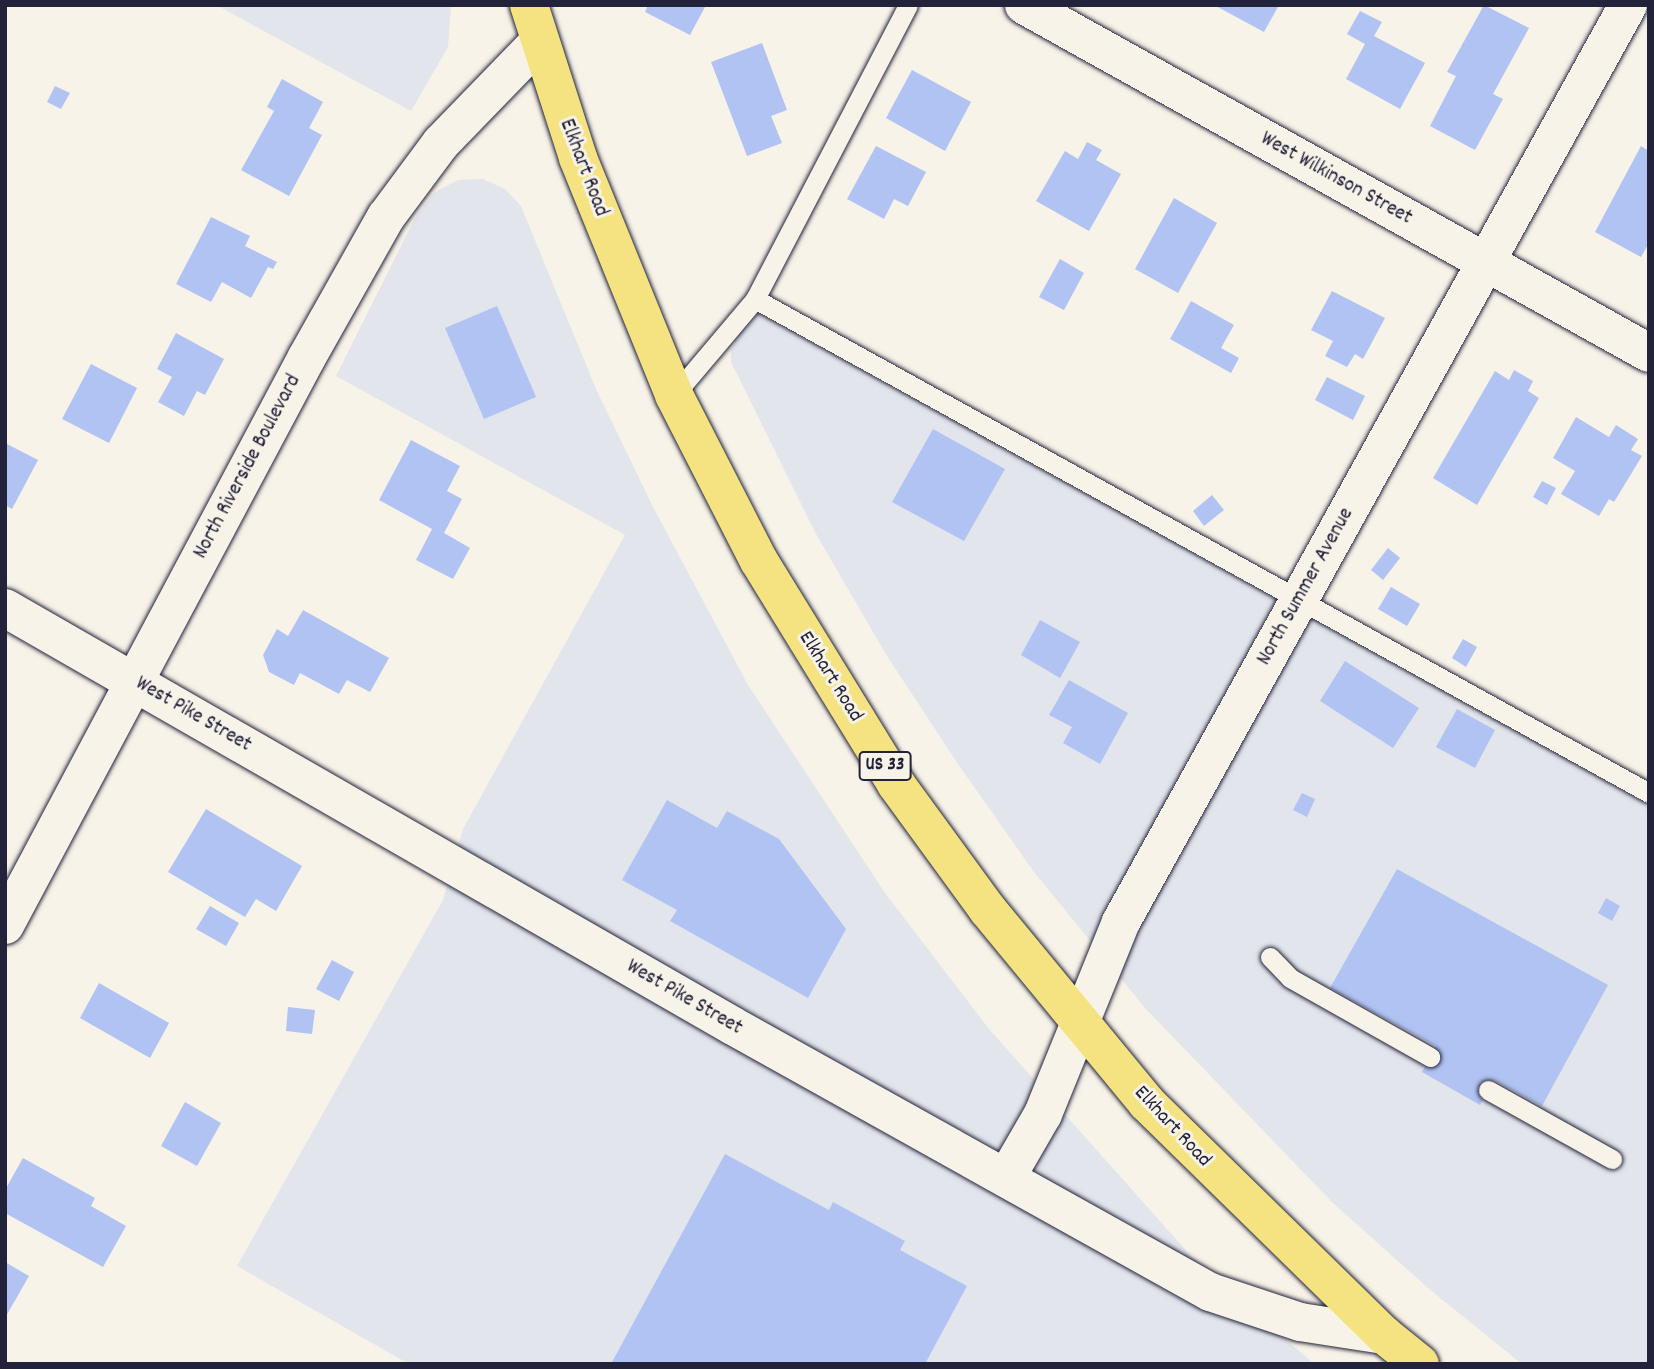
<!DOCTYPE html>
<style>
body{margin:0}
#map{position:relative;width:1654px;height:1369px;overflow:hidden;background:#f7f3e8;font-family:Dekko,sans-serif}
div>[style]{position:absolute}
.built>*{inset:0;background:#e2e5eb}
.building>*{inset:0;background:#b1c3f3}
.roads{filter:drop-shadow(0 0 2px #22223b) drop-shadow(0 0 2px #22223b)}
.lane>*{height:19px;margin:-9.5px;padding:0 9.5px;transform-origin:9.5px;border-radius:9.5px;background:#f7f3e8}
.street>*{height:38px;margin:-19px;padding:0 19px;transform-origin:19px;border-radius:19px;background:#f7f3e8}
.highway>*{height:38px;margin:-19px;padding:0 19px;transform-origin:19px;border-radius:19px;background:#f5e382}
span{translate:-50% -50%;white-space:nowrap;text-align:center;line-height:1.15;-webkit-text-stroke:6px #f7f3e8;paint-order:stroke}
.shield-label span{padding:2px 5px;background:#f7f3e8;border:2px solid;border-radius:5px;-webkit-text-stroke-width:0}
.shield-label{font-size:19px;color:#22223b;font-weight:700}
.street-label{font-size:21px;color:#22223b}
.frame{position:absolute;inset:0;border:7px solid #22223b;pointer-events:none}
</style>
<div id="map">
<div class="built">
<i style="clip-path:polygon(216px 5px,451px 5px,448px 47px,411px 111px)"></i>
<i style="clip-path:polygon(483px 179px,505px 189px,521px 206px,596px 389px,654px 509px,748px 685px,885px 893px,989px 1029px,1191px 1256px,1314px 1364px,409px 1364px,237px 1266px,443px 900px,463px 829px,625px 535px,336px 376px,415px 218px,435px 192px,458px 180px)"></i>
<i style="clip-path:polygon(752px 310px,1649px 805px,1649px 1364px,1522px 1364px,1428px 1288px,1333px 1203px,1145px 1008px,1034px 872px,958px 764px,887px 656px,816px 534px,731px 362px,731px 350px)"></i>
</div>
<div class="building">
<i style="clip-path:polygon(648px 5px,706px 5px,690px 35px,645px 12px)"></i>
<i style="clip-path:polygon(1214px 5px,1279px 5px,1264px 32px)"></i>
<i style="clip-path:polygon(1484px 5px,1529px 28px,1493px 94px,1503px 99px,1475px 150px,1430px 126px,1456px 76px,1447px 72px)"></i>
<i style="clip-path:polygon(1360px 11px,1382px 22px,1374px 36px,1425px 63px,1400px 109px,1346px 79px,1365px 44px,1347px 34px)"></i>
<i style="clip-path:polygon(762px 43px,787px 110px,771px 116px,782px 143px,747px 156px,711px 62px)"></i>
<i style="clip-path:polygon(912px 70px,971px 102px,945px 151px,886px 118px)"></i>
<i style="clip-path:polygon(282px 79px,323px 102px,309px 128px,322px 135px,289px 196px,241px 170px,274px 111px,267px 107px)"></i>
<i style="clip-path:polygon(55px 86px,70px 93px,61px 109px,47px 102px)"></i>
<i style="clip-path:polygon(1087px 142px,1102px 150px,1096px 160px,1121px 174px,1089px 231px,1036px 201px,1065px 151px,1078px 159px)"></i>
<i style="clip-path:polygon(876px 146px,926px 172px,908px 206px,894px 199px,884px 219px,847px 199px)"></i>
<i style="clip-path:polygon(1641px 146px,1649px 151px,1649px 243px,1641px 257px,1595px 232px)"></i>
<i style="clip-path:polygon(1174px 198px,1217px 223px,1178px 293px,1135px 269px)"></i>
<i style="clip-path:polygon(211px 217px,250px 236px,245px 246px,277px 262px,273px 269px,268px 267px,251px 298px,222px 282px,211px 302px,176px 284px)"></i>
<i style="clip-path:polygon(1060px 259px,1084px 273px,1064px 310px,1039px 297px)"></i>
<i style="clip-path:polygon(1332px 291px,1385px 318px,1363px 359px,1355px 354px,1347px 367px,1325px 356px,1333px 341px,1311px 330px)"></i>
<i style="clip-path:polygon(1191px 301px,1234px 325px,1221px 348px,1239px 358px,1231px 373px,1170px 339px)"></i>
<i style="clip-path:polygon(497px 306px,536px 397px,484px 419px,445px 328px)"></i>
<i style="clip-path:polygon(176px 333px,224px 359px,205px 395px,197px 391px,184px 416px,158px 402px,172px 377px,157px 369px)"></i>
<i style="clip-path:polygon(91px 364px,137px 388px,109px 443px,62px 419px)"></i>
<i style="clip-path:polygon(1514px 370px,1533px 381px,1528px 391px,1539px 398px,1477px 505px,1433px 478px,1495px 371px,1509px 380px)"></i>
<i style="clip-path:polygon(1327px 377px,1365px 396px,1353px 420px,1315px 400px)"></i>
<i style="clip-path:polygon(1576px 417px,1609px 437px,1616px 425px,1638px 439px,1631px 450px,1642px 456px,1614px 502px,1609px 499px,1599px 516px,1561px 494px,1575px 471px,1553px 458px)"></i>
<i style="clip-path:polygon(933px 429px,1005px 469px,964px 541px,892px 502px)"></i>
<i style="clip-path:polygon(411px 440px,460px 466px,447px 491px,462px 499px,444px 533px,470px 548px,453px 579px,416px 560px,432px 529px,379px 500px)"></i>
<i style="clip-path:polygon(5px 443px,38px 460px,12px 509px,5px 505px)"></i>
<i style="clip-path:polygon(1542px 481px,1556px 488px,1547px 505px,1533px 497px)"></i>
<i style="clip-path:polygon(1212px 495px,1224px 510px,1204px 526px,1193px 511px)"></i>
<i style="clip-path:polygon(1388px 548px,1400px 558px,1383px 580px,1371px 570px)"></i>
<i style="clip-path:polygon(1391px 587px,1420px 604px,1407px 626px,1378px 609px)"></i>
<i style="clip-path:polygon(303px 610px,389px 658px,370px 692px,347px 680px,339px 694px,300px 673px,294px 685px,269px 672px,263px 655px,277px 629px,288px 636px)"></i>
<i style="clip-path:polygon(1040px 620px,1080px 642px,1060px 678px,1021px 655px)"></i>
<i style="clip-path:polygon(1463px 639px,1477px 647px,1466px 667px,1452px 658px)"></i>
<i style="clip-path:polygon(1345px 661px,1419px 708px,1393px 748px,1320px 701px)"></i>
<i style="clip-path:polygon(1069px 680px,1128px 713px,1100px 764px,1063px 743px,1072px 727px,1049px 715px)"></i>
<i style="clip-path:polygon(1457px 709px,1495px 730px,1475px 768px,1436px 747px)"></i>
<i style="clip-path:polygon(1302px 793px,1315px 799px,1307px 817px,1293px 810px)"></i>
<i style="clip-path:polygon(667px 800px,717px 828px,727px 811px,779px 839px,846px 929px,808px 998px,670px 921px,677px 910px,622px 880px)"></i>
<i style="clip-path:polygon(206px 809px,302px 866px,276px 911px,256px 899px,245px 917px,168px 872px)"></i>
<i style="clip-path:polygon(1397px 869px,1608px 985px,1542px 1106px,1494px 1080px,1480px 1105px,1422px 1072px,1436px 1046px,1330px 988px)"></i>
<i style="clip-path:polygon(1606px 898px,1620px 906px,1612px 921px,1598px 913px)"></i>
<i style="clip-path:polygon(210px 906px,239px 923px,226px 946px,196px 929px)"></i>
<i style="clip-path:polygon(332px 960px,354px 972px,339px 1001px,316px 989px)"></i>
<i style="clip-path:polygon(99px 983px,169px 1023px,150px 1058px,80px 1018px)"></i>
<i style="clip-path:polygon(288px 1007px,315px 1010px,312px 1034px,286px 1031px)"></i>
<i style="clip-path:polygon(185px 1102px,221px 1123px,197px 1166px,161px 1146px)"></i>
<i style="clip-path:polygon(725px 1154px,829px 1210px,833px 1202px,905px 1241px,900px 1250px,967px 1286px,925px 1364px,611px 1364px)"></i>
<i style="clip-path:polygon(23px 1158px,95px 1198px,91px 1206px,126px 1226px,103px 1267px,5px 1213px,5px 1190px)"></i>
<i style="clip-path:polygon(5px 1262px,29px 1276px,5px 1318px)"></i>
</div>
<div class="roads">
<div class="lane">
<i style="left:755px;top:299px;width:1021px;rotate:28.92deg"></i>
<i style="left:674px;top:395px;width:126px;rotate:-49.8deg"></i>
<i style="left:755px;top:299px;width:331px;rotate:-62.5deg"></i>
<i style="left:1270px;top:957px;width:29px;rotate:46deg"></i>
<i style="left:1290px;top:978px;width:161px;rotate:29.4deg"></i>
<i style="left:1488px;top:1090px;width:142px;rotate:29.1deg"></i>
</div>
<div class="street">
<i style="left:1024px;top:5px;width:715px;rotate:29.11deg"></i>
<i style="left:5px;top:608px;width:839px;rotate:29.86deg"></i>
<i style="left:733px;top:1026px;width:546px;rotate:29.15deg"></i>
<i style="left:1210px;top:1292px;width:95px;rotate:18.4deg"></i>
<i style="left:1300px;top:1322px;width:85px;rotate:8.8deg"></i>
<i style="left:5px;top:925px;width:643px;rotate:-62deg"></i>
<i style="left:307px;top:357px;width:161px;rotate:-60.6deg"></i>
<i style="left:386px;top:217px;width:92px;rotate:-53.4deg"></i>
<i style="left:441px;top:143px;width:141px;rotate:-45.9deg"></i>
<i style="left:1006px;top:1178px;width:74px;rotate:-60deg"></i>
<i style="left:1043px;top:1114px;width:207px;rotate:-67.9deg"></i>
<i style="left:1121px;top:922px;width:1048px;rotate:-61.06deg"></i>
</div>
<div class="highway">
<i style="left:529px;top:5px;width:161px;rotate:72.2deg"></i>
<i style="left:578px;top:158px;width:256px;rotate:67.9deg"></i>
<i style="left:674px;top:395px;width:186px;rotate:62.9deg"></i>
<i style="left:759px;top:561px;width:262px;rotate:58.4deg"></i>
<i style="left:896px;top:784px;width:156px;rotate:53.9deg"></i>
<i style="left:988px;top:910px;width:250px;rotate:50.5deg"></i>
<i style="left:1147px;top:1103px;width:332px;rotate:44.4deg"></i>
<i style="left:1384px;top:1335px;width:46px;rotate:38.9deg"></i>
</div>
</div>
<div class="shield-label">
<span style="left:885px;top:766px">US 33</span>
</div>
<div class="street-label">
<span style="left:583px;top:168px;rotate:69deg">Elkhart Road</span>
<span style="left:1336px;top:179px;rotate:29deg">West Wilkinson Street</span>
<span style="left:248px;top:467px;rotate:-62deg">North Riverside Boulevard</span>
<span style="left:1306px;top:587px;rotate:-61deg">North Summer Avenue</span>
<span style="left:830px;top:677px;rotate:58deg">Elkhart Road</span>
<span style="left:193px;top:715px;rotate:30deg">West Pike Street</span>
<span style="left:684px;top:998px;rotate:30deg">West Pike Street</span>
<span style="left:1172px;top:1127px;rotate:47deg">Elkhart Road</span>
</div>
<div class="frame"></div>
</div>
